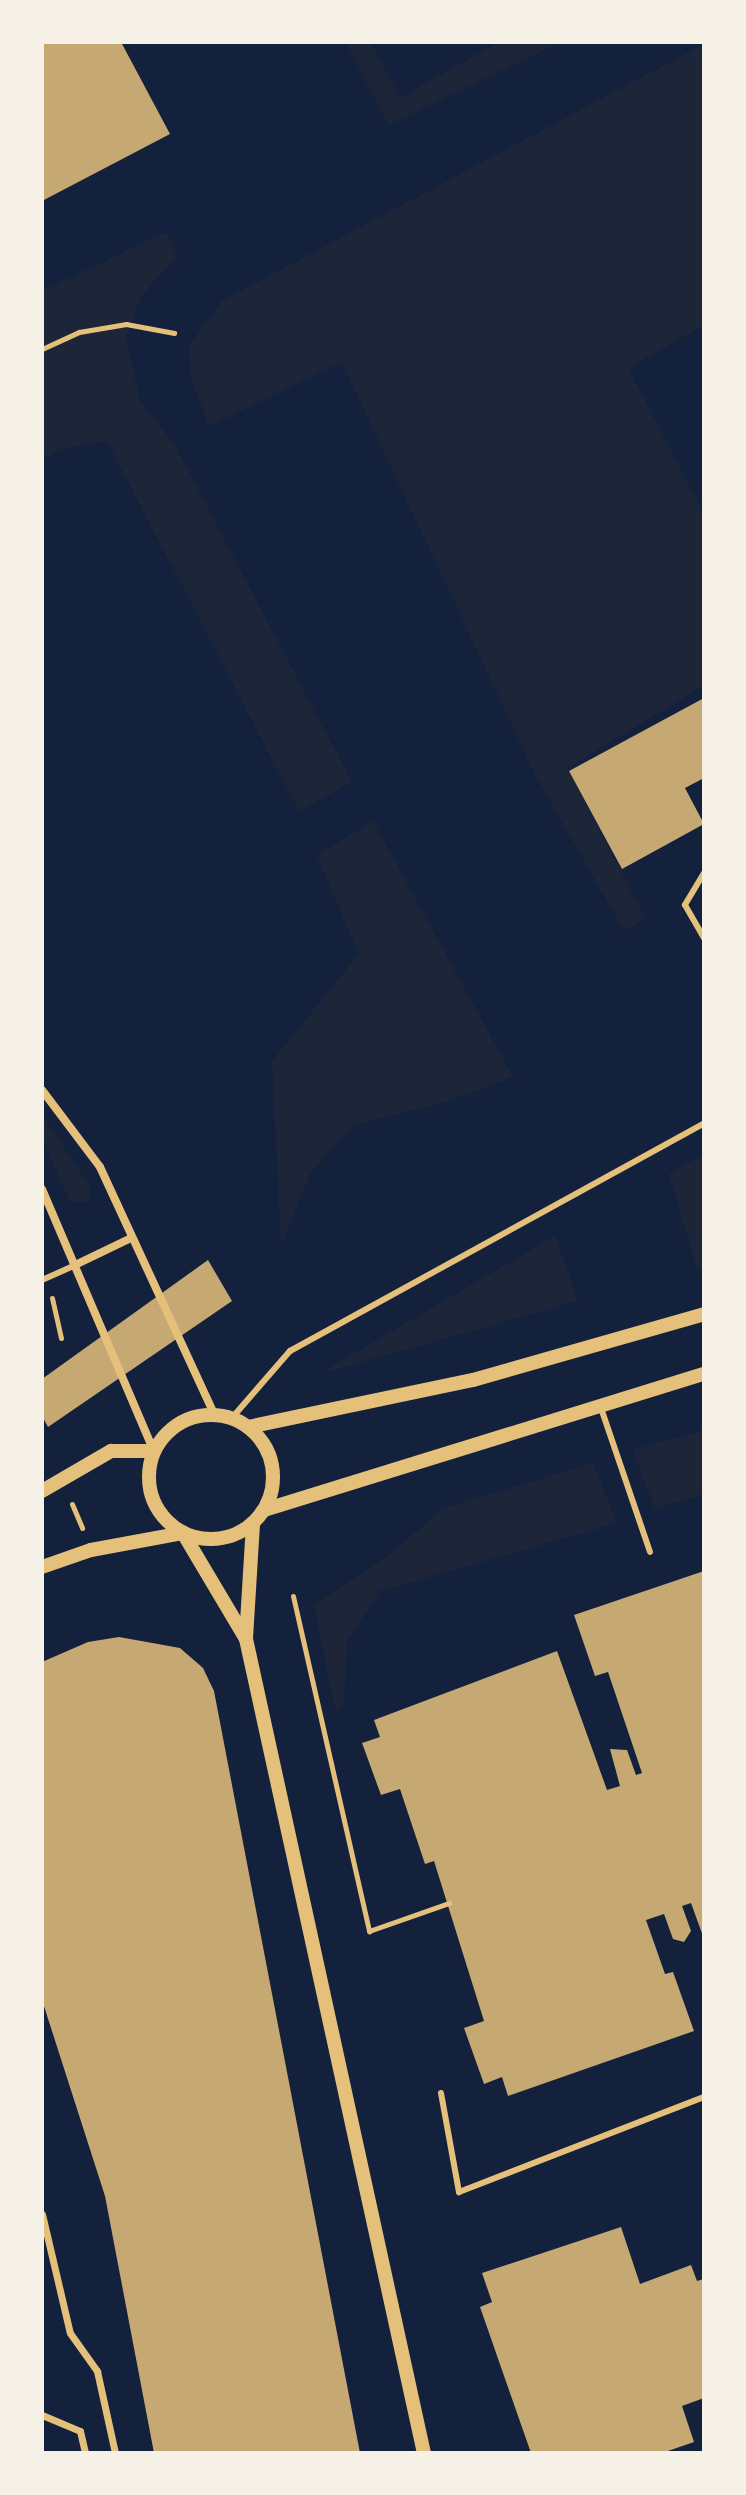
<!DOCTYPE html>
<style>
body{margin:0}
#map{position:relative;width:746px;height:2495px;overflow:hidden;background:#14213d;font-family:"Roboto Condensed",sans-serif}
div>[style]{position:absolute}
.green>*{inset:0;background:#1d2539}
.building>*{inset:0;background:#c6a872}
.path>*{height:5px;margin:-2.5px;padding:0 2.5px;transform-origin:2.5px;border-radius:2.5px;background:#e5c07b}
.service>*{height:6px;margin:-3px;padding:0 3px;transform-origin:3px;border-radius:3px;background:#e5c07b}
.pedestrian>*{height:7px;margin:-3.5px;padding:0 3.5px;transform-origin:3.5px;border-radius:3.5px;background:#e5c07b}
.minor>*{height:8px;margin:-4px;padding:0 4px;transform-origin:4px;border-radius:4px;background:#e5c07b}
.tertiary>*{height:14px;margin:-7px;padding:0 7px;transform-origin:7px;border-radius:7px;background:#e5c07b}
.tertiary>.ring{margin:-7px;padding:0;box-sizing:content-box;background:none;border:14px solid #e5c07b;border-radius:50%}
span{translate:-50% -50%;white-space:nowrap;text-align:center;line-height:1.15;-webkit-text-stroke:8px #f6f1e7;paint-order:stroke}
.frame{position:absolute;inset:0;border:44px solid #f6f1e7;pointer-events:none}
</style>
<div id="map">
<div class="green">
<i style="clip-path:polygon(346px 42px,371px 42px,400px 98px,499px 42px,561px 42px,388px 125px)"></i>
<i style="clip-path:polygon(704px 44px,704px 325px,628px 368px,704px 514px,704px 685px,567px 768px,645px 918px,624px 931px,536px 776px,342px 362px,209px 426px,191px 378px,189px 346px,222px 301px)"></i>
<i style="clip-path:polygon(166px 232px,177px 256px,141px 296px,126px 338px,140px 401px,174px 444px,352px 782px,299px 811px,107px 441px,61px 449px,42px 460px,42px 291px)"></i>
<i style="clip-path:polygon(373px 821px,513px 1077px,442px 1103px,353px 1125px,311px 1172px,281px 1245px,272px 1061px,359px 954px,317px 855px)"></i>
<i style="clip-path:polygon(42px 1115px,91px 1188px,89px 1201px,70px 1201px,42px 1138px)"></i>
<i style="clip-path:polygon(704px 1154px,704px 1268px,697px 1270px,669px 1174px)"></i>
<i style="clip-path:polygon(555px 1236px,578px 1301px,319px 1374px)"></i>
<i style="clip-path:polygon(704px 1430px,704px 1494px,655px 1509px,633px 1450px)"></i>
<i style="clip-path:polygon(593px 1463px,617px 1523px,380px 1591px,347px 1641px,344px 1702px,336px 1712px,314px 1605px,393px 1552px,442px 1509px)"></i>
</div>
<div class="building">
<i style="clip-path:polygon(42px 42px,121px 42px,170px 134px,42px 201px)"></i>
<i style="clip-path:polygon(704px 698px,704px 778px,685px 788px,704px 824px,622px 869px,569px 771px)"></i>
<i style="clip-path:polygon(208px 1260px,232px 1301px,48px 1427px,42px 1416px,42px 1379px)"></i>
<i style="clip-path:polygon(704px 1571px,704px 1939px,691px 1903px,682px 1906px,691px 1931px,684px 1942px,673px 1939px,664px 1914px,646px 1920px,665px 1974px,673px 1972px,694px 2031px,508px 2096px,502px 2077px,484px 2084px,464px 2028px,484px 2021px,434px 1861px,425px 1864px,400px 1789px,381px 1795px,362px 1743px,380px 1737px,374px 1720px,557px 1651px,607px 1790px,620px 1786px,610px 1749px,627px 1750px,636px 1775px,642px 1773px,608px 1672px,595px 1676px,574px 1615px)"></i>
<i style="clip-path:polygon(119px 1637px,180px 1648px,203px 1668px,214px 1691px,360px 2453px,154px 2453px,105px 2196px,42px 2000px,42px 1662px,88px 1642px)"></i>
<i style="clip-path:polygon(621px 2227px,640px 2284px,691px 2265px,697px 2281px,704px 2279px,704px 2398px,682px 2406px,694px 2442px,662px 2453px,531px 2453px,480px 2307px,492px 2302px,482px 2273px)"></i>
</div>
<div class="path">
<i style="left:42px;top:349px;width:41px;rotate:-24.7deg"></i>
<i style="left:79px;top:332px;width:48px;rotate:-9.7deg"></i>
<i style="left:126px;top:324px;width:49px;rotate:10.6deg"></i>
<i style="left:52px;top:1298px;width:41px;rotate:77.3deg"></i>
<i style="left:72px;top:1504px;width:26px;rotate:67deg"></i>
<i style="left:293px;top:1596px;width:344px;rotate:77.2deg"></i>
<i style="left:369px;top:1931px;width:85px;rotate:-19.3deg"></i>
</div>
<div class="service">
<i style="left:704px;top:873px;width:37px;rotate:121deg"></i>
<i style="left:685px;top:905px;width:38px;rotate:60deg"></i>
<i style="left:42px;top:1280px;width:36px;rotate:-24deg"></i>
<i style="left:601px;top:1408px;width:152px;rotate:71.2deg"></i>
<i style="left:231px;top:1419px;width:90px;rotate:-49.1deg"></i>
<i style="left:290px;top:1351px;width:473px;rotate:-28.8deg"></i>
<i style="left:441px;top:2093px;width:101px;rotate:79.7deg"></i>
<i style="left:459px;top:2192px;width:263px;rotate:-21.2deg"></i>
</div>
<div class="pedestrian">
<i style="left:42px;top:2214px;width:122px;rotate:76.8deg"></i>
<i style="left:70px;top:2333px;width:47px;rotate:54.6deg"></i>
<i style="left:97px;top:2371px;width:84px;rotate:77.6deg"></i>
<i style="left:42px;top:2415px;width:41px;rotate:22.8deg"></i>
<i style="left:80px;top:2431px;width:23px;rotate:77deg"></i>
</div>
<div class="minor">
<i style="left:42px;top:1090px;width:96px;rotate:53deg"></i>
<i style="left:100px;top:1167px;width:272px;rotate:65.2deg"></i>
<i style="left:42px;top:1189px;width:285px;rotate:66.9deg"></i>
<i style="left:75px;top:1265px;width:60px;rotate:-25.7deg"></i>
</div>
<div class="tertiary">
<i class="ring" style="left:149px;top:1415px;width:110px;height:110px"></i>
<i style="left:248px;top:1427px;width:230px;rotate:-11.8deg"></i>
<i style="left:473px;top:1380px;width:240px;rotate:-15.9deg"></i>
<i style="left:42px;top:1491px;width:80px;rotate:-30.1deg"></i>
<i style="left:111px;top:1451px;width:43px"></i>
<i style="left:264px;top:1510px;width:461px;rotate:-17.2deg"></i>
<i style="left:253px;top:1524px;width:115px;rotate:93.5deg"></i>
<i style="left:246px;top:1639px;width:833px;rotate:77.67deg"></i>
<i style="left:183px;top:1533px;width:123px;rotate:59.3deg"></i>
<i style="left:42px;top:1567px;width:52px;rotate:-19.1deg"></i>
<i style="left:91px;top:1550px;width:94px;rotate:-10.5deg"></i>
</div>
<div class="frame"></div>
</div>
